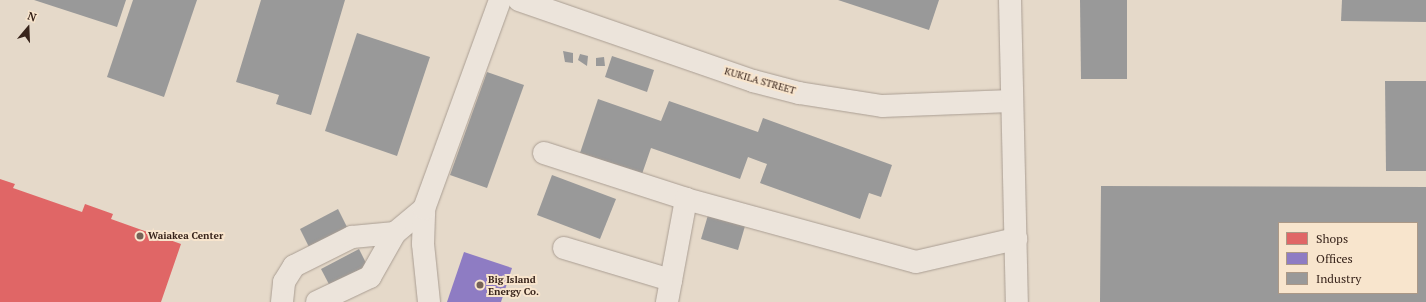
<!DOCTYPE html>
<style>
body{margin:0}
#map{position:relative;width:1426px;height:302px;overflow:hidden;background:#e5d9c9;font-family:"PT Serif",serif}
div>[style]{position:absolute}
.shops>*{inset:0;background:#e06666}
.offices>*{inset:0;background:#8e7cc3}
.industry>*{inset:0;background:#999}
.roads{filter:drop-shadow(0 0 1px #aa9e93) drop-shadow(0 0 1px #aa9e93)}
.minor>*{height:22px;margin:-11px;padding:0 11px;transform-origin:11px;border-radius:11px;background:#ece4db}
.dots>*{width:11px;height:11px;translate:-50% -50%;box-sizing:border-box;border:2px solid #f8e5cd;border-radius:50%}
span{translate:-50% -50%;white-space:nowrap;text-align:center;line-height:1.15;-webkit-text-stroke:4px #f8e5cd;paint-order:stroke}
.street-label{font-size:10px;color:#38241b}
.poi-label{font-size:10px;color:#38241b;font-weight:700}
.left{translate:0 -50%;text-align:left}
.legend{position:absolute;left:1278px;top:222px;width:140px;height:72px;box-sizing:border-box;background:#f8e5cd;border:1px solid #ab9886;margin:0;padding:5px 7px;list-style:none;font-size:12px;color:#38241b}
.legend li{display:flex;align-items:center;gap:8px;height:20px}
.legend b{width:20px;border:1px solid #ab9886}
.north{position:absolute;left:8px;top:8px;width:40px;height:40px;-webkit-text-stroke:3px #f8e5cd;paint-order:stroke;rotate:19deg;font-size:11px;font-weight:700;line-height:16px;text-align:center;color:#38241b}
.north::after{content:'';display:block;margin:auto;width:14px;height:18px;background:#38241b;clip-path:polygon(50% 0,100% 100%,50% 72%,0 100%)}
</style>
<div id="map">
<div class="shops">
<i style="clip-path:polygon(0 179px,15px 184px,13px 188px,82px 212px,85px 204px,113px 214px,111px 219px,181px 244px,161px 302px,0 302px)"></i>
</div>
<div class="offices">
<i style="clip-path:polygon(464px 252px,512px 268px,501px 302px,447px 302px)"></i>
</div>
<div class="industry">
<i style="clip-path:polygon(34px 0,126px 0,117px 27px)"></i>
<i style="clip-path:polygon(133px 0,197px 0,164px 97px,107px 77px)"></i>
<i style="clip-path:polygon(261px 0,345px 0,311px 115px,276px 104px,279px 95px,236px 82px)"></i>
<i style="clip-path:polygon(838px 0,939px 0,929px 30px)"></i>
<i style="clip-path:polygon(1080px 0,1127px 0,1127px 79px,1081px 79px)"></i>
<i style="clip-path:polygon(1342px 0,1426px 0,1426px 22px,1341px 21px)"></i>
<i style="clip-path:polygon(357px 33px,430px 57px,397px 156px,325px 131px)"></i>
<i style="clip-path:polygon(563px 51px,573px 53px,573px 63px,565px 62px)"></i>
<i style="clip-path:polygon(580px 54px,588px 56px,587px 66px,578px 60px)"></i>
<i style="clip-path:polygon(612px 56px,654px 70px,647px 92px,605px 77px)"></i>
<i style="clip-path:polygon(604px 57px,605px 66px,596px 66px,596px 58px)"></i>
<i style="clip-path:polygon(487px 72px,524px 85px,487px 188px,450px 175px)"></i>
<i style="clip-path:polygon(1385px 81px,1426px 81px,1426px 171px,1386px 171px)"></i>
<i style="clip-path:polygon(598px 99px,661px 121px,669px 101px,758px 132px,763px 118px,892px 165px,881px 197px,869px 193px,860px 219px,760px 183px,767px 164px,748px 157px,740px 179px,651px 148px,642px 174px,580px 153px)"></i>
<i style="clip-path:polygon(552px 175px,616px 199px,600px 239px,537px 215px)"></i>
<i style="clip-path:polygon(evenodd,1101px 186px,1426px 187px,1426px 302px,1100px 302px,1101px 186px,1279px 223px,1417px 223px,1417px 293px,1279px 293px,1279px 223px)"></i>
<i style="clip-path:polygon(338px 209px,349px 231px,311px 251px,300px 229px)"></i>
<i style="clip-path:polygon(708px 215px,745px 226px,738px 250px,701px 239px)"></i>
<i style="clip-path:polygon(359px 249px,370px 271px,332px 290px,321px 269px)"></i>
</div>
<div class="roads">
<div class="minor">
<i style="left:519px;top:0;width:248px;rotate:19.1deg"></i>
<i style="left:753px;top:81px;width:48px;rotate:14.6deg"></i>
<i style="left:799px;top:93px;width:84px;rotate:8.9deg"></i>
<i style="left:882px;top:106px;width:129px;rotate:-2.2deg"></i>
<i style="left:1010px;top:0;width:302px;rotate:88.7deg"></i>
<i style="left:544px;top:153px;width:149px;rotate:17.9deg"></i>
<i style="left:564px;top:248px;width:112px;rotate:16.7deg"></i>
<i style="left:282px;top:302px;width:20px;rotate:-84deg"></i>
<i style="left:284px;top:282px;width:19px;rotate:-58deg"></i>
<i style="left:294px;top:266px;width:65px;rotate:-26.6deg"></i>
<i style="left:352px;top:237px;width:43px;rotate:-5.3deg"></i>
<i style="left:395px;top:233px;width:38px;rotate:-40deg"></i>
<i style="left:317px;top:302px;width:59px;rotate:-25.3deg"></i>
<i style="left:370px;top:277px;width:51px;rotate:-60.4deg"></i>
<i style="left:429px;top:302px;width:58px;rotate:-95.9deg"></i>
<i style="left:423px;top:244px;width:35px;rotate:-88deg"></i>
<i style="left:424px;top:209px;width:222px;rotate:-70deg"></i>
<i style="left:667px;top:302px;width:105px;rotate:-79.5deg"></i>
<i style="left:686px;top:199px;width:238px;rotate:15.3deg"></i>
<i style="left:916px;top:262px;width:103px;rotate:-13deg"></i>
</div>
</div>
<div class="dots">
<i style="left:140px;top:236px;background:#756358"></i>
<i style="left:480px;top:285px;background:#756358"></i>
</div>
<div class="street-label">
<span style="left:760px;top:81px;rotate:16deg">KUKILA STREET</span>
</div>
<div class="poi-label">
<span class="left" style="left:148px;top:236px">Waiakea Center</span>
<span class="left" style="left:488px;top:285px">Big Island<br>Energy Co.</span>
</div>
<ul class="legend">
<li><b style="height:11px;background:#e06666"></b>Shops</li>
<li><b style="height:11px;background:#8e7cc3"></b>Offices</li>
<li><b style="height:11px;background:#999"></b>Industry</li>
</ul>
<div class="north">N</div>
</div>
